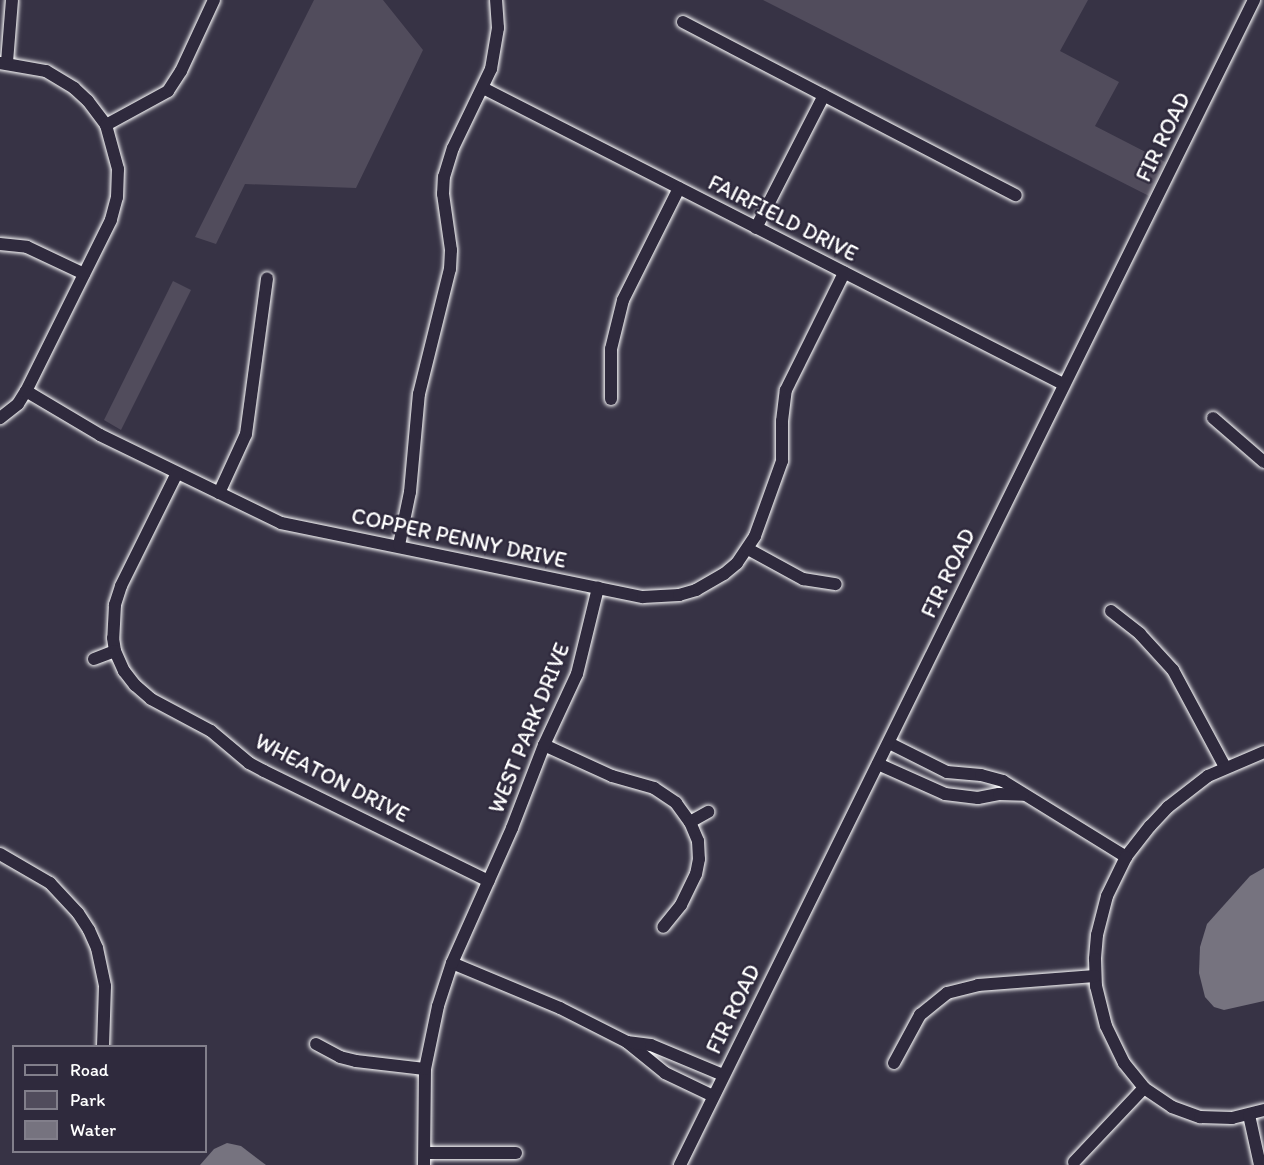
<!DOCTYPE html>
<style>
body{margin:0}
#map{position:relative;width:1264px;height:1165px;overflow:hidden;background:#373345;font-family:Itim,sans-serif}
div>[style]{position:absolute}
.green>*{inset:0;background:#514c5c}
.water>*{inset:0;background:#76737f}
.roads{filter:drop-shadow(0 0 2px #fff) drop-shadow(0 0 2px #fff)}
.minor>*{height:12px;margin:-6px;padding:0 6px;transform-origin:6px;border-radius:6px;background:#2f2a3d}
span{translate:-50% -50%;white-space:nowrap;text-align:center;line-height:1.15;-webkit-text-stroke:5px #2f2a3d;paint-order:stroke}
.street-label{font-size:22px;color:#fff}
.legend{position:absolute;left:12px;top:1045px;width:195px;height:108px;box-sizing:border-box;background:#2f2a3d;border:2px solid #827f8b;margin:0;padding:8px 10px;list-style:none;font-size:18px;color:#fff}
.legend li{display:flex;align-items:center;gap:12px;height:30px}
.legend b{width:30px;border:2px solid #827f8b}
</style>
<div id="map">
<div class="green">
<i style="clip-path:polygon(314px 0,383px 0,423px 50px,356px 188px,245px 184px,216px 244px,195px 237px)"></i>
<i style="clip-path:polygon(763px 0,1088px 0,1060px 51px,1119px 82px,1095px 126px,1165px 162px,1149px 196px)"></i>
<i style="clip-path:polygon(173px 281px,191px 290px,121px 430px,104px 420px)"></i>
</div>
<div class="water">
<i style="clip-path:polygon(1264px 868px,1264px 1001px,1224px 1010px,1214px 1007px,1205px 997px,1199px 973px,1200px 947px,1207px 924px,1250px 876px)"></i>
<i style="clip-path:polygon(227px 1143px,241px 1146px,266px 1165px,200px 1165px,214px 1149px)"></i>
</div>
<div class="roads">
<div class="minor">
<i style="left:683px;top:22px;width:375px;rotate:27.5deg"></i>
<i style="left:7px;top:62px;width:62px;rotate:-85.4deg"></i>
<i style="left:0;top:63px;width:47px;rotate:9.9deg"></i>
<i style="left:46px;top:71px;width:33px;rotate:31deg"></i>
<i style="left:74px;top:88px;width:19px;rotate:43deg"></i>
<i style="left:88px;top:101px;width:30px;rotate:53deg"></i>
<i style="left:106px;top:125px;width:46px;rotate:74.7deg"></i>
<i style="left:118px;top:169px;width:28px;rotate:92deg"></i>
<i style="left:117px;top:197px;width:24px;rotate:105deg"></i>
<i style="left:111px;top:220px;width:191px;rotate:116.4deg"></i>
<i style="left:26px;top:391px;width:15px;rotate:122deg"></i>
<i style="left:18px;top:404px;width:23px;rotate:142deg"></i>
<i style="left:483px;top:88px;width:651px;rotate:27.04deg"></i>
<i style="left:106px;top:125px;width:71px;rotate:-28.7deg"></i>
<i style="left:168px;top:91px;width:24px;rotate:-57deg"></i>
<i style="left:181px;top:71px;width:78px;rotate:-65.1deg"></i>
<i style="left:756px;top:228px;width:149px;rotate:-62.9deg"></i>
<i style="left:0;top:244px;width:27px;rotate:6deg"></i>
<i style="left:27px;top:247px;width:63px;rotate:25.3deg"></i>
<i style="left:26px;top:391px;width:86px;rotate:30.7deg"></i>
<i style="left:100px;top:435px;width:201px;rotate:25.9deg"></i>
<i style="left:281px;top:523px;width:369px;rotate:11.6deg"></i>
<i style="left:643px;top:597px;width:36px;rotate:-3deg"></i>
<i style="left:679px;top:595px;width:18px;rotate:-16deg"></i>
<i style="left:696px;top:590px;width:32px;rotate:-30deg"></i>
<i style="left:724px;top:574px;width:17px;rotate:-40deg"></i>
<i style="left:737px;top:563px;width:32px;rotate:-56deg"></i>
<i style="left:755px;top:536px;width:80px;rotate:-70.2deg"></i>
<i style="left:782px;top:461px;width:40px;rotate:-90deg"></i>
<i style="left:782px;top:421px;width:31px;rotate:-83deg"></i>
<i style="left:786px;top:390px;width:131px;rotate:-63.6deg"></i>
<i style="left:611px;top:399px;width:50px;rotate:-90deg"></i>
<i style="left:611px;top:349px;width:50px;rotate:-76.2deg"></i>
<i style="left:623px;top:300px;width:125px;rotate:-63.4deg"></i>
<i style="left:1213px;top:418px;width:67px;rotate:40.8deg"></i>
<i style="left:177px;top:473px;width:126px;rotate:116.4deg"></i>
<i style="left:121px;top:586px;width:20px;rotate:108deg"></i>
<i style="left:115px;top:605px;width:33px;rotate:93deg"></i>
<i style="left:113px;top:638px;width:13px;rotate:81deg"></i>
<i style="left:115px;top:651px;width:22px;rotate:66deg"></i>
<i style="left:124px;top:671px;width:18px;rotate:52deg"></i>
<i style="left:135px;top:685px;width:21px;rotate:41deg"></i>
<i style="left:151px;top:699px;width:68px;rotate:28.1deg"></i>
<i style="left:211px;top:731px;width:50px;rotate:40.1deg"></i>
<i style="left:249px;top:763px;width:17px;rotate:28deg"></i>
<i style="left:264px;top:771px;width:250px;rotate:26.1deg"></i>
<i style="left:219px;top:493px;width:65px;rotate:-65.4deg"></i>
<i style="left:246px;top:434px;width:157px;rotate:-82.3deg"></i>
<i style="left:399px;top:545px;width:54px;rotate:-78.3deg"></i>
<i style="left:410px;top:492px;width:98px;rotate:-84.8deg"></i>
<i style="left:419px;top:394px;width:129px;rotate:-76.1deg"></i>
<i style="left:450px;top:269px;width:19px;rotate:-87deg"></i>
<i style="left:451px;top:250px;width:57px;rotate:-98.1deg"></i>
<i style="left:443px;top:194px;width:17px;rotate:-87deg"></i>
<i style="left:444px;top:177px;width:30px;rotate:-73deg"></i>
<i style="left:453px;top:148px;width:88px;rotate:-64.3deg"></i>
<i style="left:491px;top:69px;width:42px;rotate:-80.3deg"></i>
<i style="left:498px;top:28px;width:28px;rotate:-94deg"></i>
<i style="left:748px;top:549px;width:63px;rotate:28.6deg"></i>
<i style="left:803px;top:579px;width:33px;rotate:9deg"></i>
<i style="left:1111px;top:611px;width:37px;rotate:38deg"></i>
<i style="left:1140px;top:634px;width:49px;rotate:47.5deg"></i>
<i style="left:1173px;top:670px;width:110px;rotate:61.8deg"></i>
<i style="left:94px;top:659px;width:22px;rotate:-21deg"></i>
<i style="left:889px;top:743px;width:65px;rotate:26.6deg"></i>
<i style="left:947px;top:772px;width:34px;rotate:5deg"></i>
<i style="left:981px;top:775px;width:23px;rotate:15deg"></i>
<i style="left:1003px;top:781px;width:145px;rotate:31.7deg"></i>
<i style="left:544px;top:745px;width:75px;rotate:24.5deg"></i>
<i style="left:612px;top:776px;width:44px;rotate:15.9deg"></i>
<i style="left:654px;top:788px;width:27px;rotate:34deg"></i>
<i style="left:676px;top:803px;width:24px;rotate:54deg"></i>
<i style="left:690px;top:822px;width:21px;rotate:67deg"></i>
<i style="left:698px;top:841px;width:18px;rotate:87deg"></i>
<i style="left:699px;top:859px;width:15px;rotate:101deg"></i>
<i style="left:696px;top:874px;width:34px;rotate:116deg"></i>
<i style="left:681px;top:905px;width:28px;rotate:129deg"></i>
<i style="left:1264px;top:752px;width:61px;rotate:156.8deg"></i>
<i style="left:1208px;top:776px;width:51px;rotate:142.2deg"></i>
<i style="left:1168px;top:807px;width:26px;rotate:133deg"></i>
<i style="left:1150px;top:826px;width:39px;rotate:128deg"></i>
<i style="left:1126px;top:857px;width:43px;rotate:116deg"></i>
<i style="left:1107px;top:896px;width:40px;rotate:104.4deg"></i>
<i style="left:1097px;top:935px;width:24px;rotate:95deg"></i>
<i style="left:1095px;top:959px;width:27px;rotate:88deg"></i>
<i style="left:1096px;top:986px;width:41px;rotate:76deg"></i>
<i style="left:1106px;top:1026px;width:41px;rotate:64.1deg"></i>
<i style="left:1124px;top:1063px;width:32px;rotate:51deg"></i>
<i style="left:1144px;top:1088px;width:34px;rotate:34deg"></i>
<i style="left:1172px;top:1107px;width:30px;rotate:20deg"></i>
<i style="left:1200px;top:1117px;width:32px;rotate:2deg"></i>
<i style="left:1232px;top:1118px;width:33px;rotate:-14deg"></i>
<i style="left:878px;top:764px;width:73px;rotate:24.1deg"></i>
<i style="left:945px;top:794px;width:33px;rotate:7deg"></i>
<i style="left:978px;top:798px;width:21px;rotate:-11deg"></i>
<i style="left:999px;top:794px;width:24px;rotate:2deg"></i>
<i style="left:690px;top:822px;width:21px;rotate:-29deg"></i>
<i style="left:0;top:854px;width:58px;rotate:30.1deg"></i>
<i style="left:50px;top:883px;width:41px;rotate:47deg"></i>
<i style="left:78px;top:913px;width:20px;rotate:57deg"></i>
<i style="left:89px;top:930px;width:20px;rotate:66deg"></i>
<i style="left:97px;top:948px;width:39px;rotate:78deg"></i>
<i style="left:105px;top:986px;width:60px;rotate:91.9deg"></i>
<i style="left:452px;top:963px;width:117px;rotate:22.6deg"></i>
<i style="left:560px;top:1008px;width:75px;rotate:26.9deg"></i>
<i style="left:627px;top:1042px;width:49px;rotate:39.2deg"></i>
<i style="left:665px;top:1073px;width:53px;rotate:25.6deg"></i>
<i style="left:627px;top:1042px;width:24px;rotate:7deg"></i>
<i style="left:651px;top:1045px;width:78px;rotate:22.6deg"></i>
<i style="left:316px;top:1044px;width:27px;rotate:28deg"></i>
<i style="left:340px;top:1057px;width:16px;rotate:14deg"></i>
<i style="left:356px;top:1061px;width:69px;rotate:6.6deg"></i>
<i style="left:894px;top:1063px;width:55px;rotate:-61.6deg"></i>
<i style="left:920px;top:1015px;width:35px;rotate:-39deg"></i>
<i style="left:947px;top:993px;width:32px;rotate:-14deg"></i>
<i style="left:978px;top:985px;width:117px;rotate:-4.4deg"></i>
<i style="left:1249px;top:1115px;width:51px;rotate:77.6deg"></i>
<i style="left:425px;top:1153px;width:91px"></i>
<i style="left:1074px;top:1162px;width:102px;rotate:-46.6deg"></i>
<i style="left:424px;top:1165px;width:96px;rotate:-89.4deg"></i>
<i style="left:425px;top:1069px;width:64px;rotate:-78.3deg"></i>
<i style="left:438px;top:1006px;width:45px;rotate:-72deg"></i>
<i style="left:452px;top:963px;width:148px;rotate:-66deg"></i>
<i style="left:512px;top:828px;width:89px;rotate:-68.9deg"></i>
<i style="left:544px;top:745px;width:78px;rotate:-65.1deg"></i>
<i style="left:577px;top:674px;width:89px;rotate:-76.3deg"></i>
<i style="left:680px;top:1165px;width:1299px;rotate:-63.77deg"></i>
</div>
</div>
<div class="street-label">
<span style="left:1163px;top:137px;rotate:-64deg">FIR ROAD</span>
<span style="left:783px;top:218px;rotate:27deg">FAIRFIELD DRIVE</span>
<span style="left:459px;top:538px;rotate:12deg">COPPER PENNY DRIVE</span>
<span style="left:948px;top:573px;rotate:-64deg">FIR ROAD</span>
<span style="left:529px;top:728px;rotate:-68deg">WEST PARK DRIVE</span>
<span style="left:332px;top:778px;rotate:27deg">WHEATON DRIVE</span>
<span style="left:733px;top:1009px;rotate:-64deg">FIR ROAD</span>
</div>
<ul class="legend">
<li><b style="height:8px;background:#2f2a3d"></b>Road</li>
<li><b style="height:16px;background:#514c5c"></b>Park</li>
<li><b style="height:16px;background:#76737f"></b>Water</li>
</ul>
</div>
